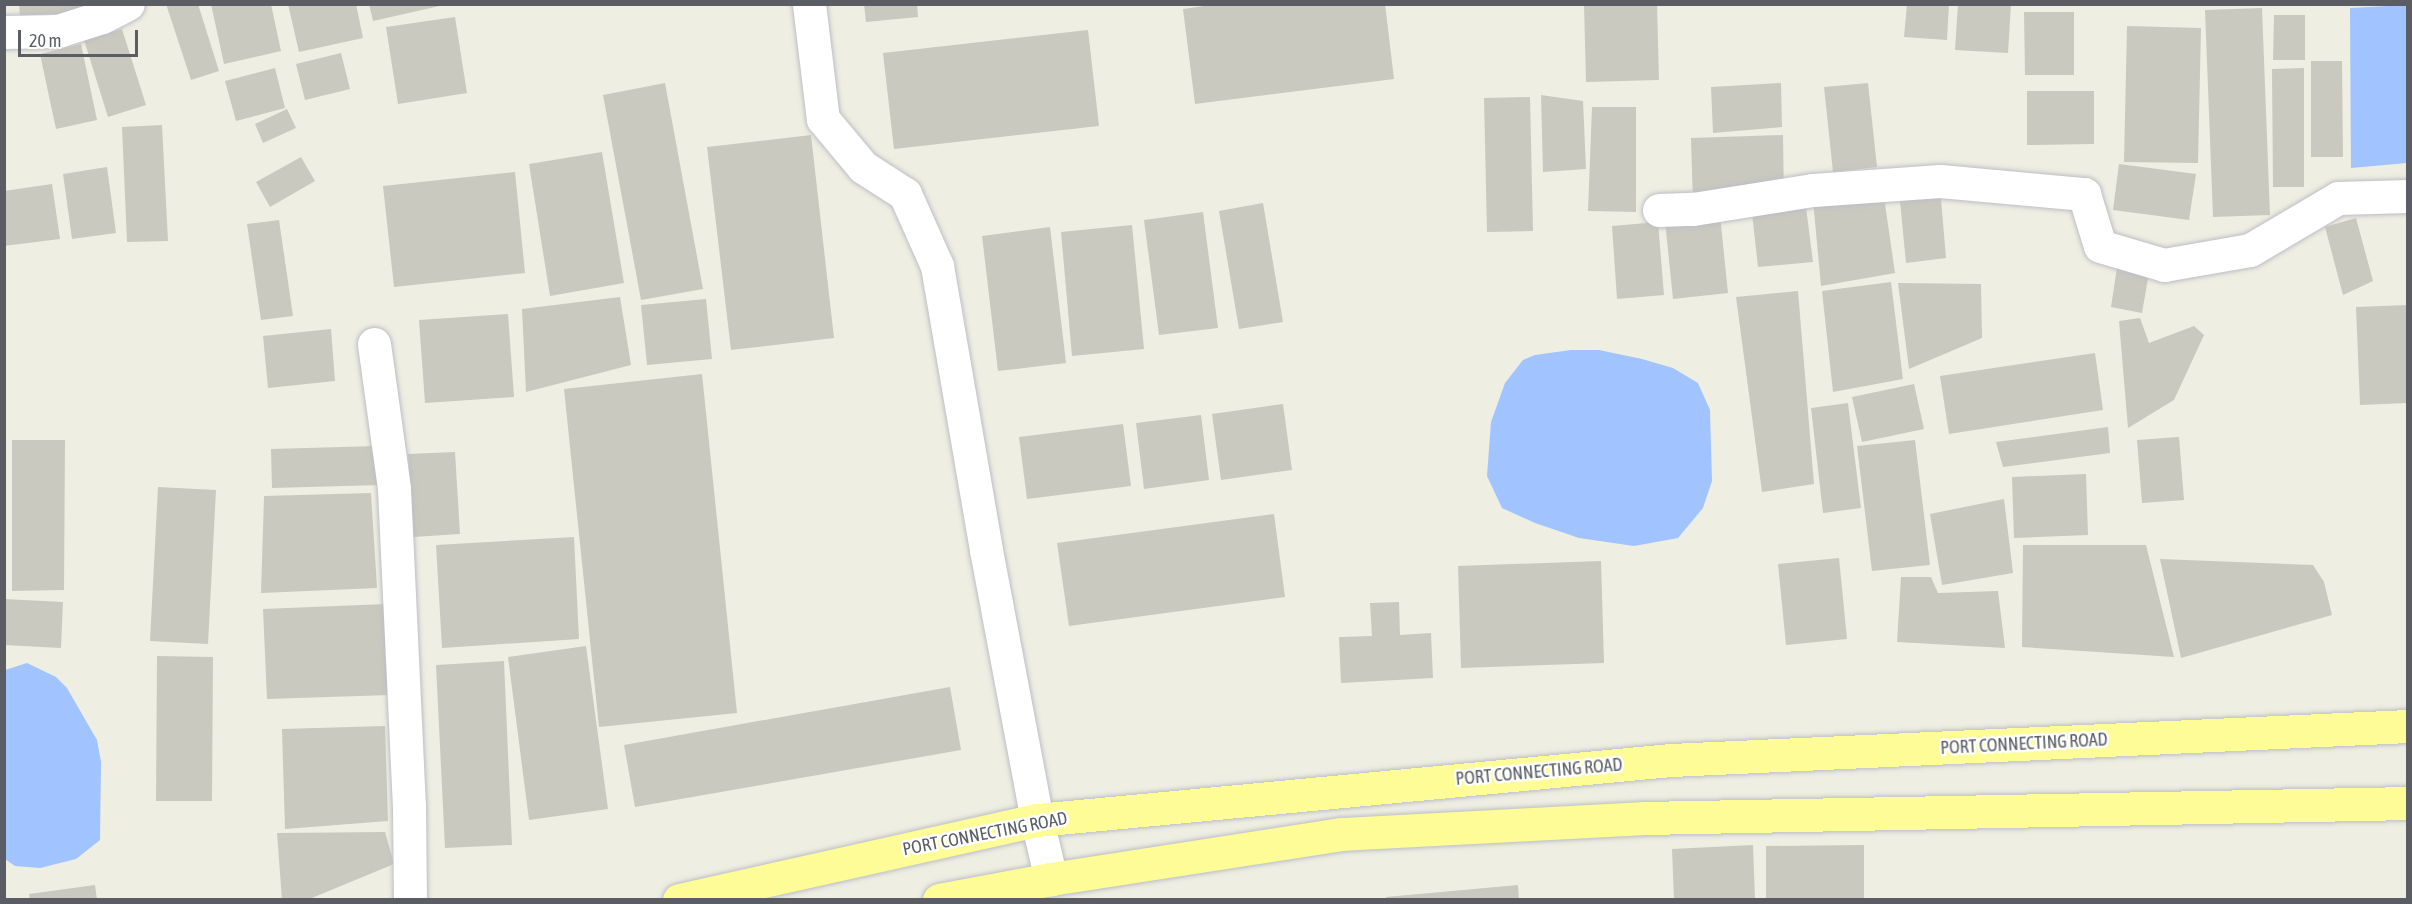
<!DOCTYPE html>
<style>
body{margin:0}
#map{position:relative;width:2412px;height:904px;overflow:hidden;background:#efeee2;font-family:"Asap Condensed",sans-serif}
div>[style]{position:absolute}
.water>*{inset:0;background:#a1c3ff}
.building>*{inset:0;background:#c9c9bf}
.roads{filter:drop-shadow(0 0 2px #bcbec5) drop-shadow(0 0 2px #bcbec5)}
.minor>*{height:33px;margin:-16.5px;padding:0 16.5px;transform-origin:16.5px;border-radius:16.5px;background:#fff}
.trunk>*{height:33px;margin:-16.5px;padding:0 16.5px;transform-origin:16.5px;border-radius:16.5px;background:#fdfc97}
span{translate:-50% -50%;white-space:nowrap;text-align:center;line-height:1.15;-webkit-text-stroke:5px #fff;paint-order:stroke}
.street-label{font-size:18px;color:#5a5d64}
.frame{position:absolute;inset:0;border:6px solid #5a5d64;pointer-events:none}
.scale{position:absolute;left:18px;top:30px;width:120px;height:27px;box-sizing:border-box;border:3px solid #5a5d64;border-top:0;padding-left:8px;font-size:18px;line-height:21px;white-space:nowrap;color:#5a5d64;-webkit-text-stroke:4px #fff;paint-order:stroke}
</style>
<div id="map">
<div class="water">
<i style="clip-path:polygon(2407px 5px,2407px 163px,2351px 168px,2350px 8px)"></i>
<i style="clip-path:polygon(1571px 350px,1599px 350px,1642px 359px,1673px 368px,1698px 383px,1710px 410px,1712px 481px,1703px 508px,1678px 538px,1634px 546px,1579px 538px,1535px 523px,1502px 508px,1487px 476px,1491px 422px,1505px 383px,1523px 360px,1535px 355px)"></i>
<i style="clip-path:polygon(27px 663px,56px 677px,67px 688px,97px 740px,101px 762px,100px 840px,76px 859px,40px 868px,15px 866px,5px 859px,5px 670px)"></i>
</div>
<div class="building">
<i style="clip-path:polygon(19px 4px,92px 4px,92px 12px,20px 16px)"></i>
<i style="clip-path:polygon(166px 4px,198px 4px,219px 71px,191px 80px)"></i>
<i style="clip-path:polygon(211px 4px,271px 4px,281px 51px,224px 64px)"></i>
<i style="clip-path:polygon(288px 4px,356px 4px,363px 38px,299px 52px)"></i>
<i style="clip-path:polygon(369px 4px,443px 4px,444px 5px,373px 21px)"></i>
<i style="clip-path:polygon(864px 4px,917px 4px,918px 17px,866px 22px)"></i>
<i style="clip-path:polygon(1218px 4px,1385px 4px,1394px 79px,1195px 104px,1183px 9px)"></i>
<i style="clip-path:polygon(1584px 4px,1657px 4px,1659px 80px,1586px 82px)"></i>
<i style="clip-path:polygon(1907px 4px,1949px 4px,1947px 40px,1904px 37px)"></i>
<i style="clip-path:polygon(1958px 4px,2011px 4px,2008px 53px,1955px 50px)"></i>
<i style="clip-path:polygon(2262px 8px,2270px 215px,2213px 217px,2205px 10px)"></i>
<i style="clip-path:polygon(2024px 12px,2074px 12px,2074px 75px,2025px 75px)"></i>
<i style="clip-path:polygon(2274px 15px,2305px 15px,2305px 60px,2273px 60px)"></i>
<i style="clip-path:polygon(455px 17px,467px 93px,398px 104px,386px 27px)"></i>
<i style="clip-path:polygon(2127px 26px,2201px 28px,2198px 163px,2124px 162px)"></i>
<i style="clip-path:polygon(122px 29px,146px 105px,108px 117px,84px 40px)"></i>
<i style="clip-path:polygon(1088px 30px,1099px 126px,894px 149px,883px 53px)"></i>
<i style="clip-path:polygon(81px 44px,97px 120px,56px 129px,40px 54px)"></i>
<i style="clip-path:polygon(341px 53px,350px 89px,305px 100px,296px 64px)"></i>
<i style="clip-path:polygon(2311px 61px,2342px 61px,2343px 157px,2311px 157px)"></i>
<i style="clip-path:polygon(275px 68px,285px 108px,236px 121px,225px 81px)"></i>
<i style="clip-path:polygon(2304px 68px,2304px 187px,2273px 187px,2272px 69px)"></i>
<i style="clip-path:polygon(665px 83px,703px 289px,641px 300px,603px 95px)"></i>
<i style="clip-path:polygon(1781px 83px,1782px 127px,1713px 133px,1711px 87px)"></i>
<i style="clip-path:polygon(1868px 83px,1877px 167px,1833px 172px,1824px 87px)"></i>
<i style="clip-path:polygon(2027px 91px,2094px 91px,2094px 144px,2027px 145px)"></i>
<i style="clip-path:polygon(1541px 95px,1583px 101px,1586px 169px,1543px 172px)"></i>
<i style="clip-path:polygon(1530px 97px,1533px 231px,1487px 232px,1484px 98px)"></i>
<i style="clip-path:polygon(1592px 107px,1636px 107px,1636px 212px,1588px 211px)"></i>
<i style="clip-path:polygon(287px 109px,296px 128px,263px 143px,255px 124px)"></i>
<i style="clip-path:polygon(162px 125px,168px 241px,127px 242px,122px 127px)"></i>
<i style="clip-path:polygon(811px 135px,834px 338px,731px 350px,707px 147px)"></i>
<i style="clip-path:polygon(1783px 135px,1784px 202px,1693px 204px,1691px 138px)"></i>
<i style="clip-path:polygon(602px 152px,624px 283px,550px 296px,529px 164px)"></i>
<i style="clip-path:polygon(301px 157px,315px 181px,270px 207px,256px 182px)"></i>
<i style="clip-path:polygon(2119px 164px,2196px 174px,2189px 220px,2113px 210px)"></i>
<i style="clip-path:polygon(107px 167px,116px 233px,72px 239px,63px 174px)"></i>
<i style="clip-path:polygon(515px 172px,525px 273px,394px 287px,383px 186px)"></i>
<i style="clip-path:polygon(52px 184px,60px 239px,4px 246px,4px 191px)"></i>
<i style="clip-path:polygon(1940px 187px,1946px 258px,1906px 263px,1899px 191px)"></i>
<i style="clip-path:polygon(1884px 197px,1895px 273px,1821px 286px,1813px 200px)"></i>
<i style="clip-path:polygon(1263px 203px,1283px 322px,1239px 329px,1219px 211px)"></i>
<i style="clip-path:polygon(1806px 207px,1813px 262px,1758px 267px,1752px 213px)"></i>
<i style="clip-path:polygon(1203px 212px,1218px 328px,1159px 335px,1144px 220px)"></i>
<i style="clip-path:polygon(1720px 215px,1728px 293px,1673px 299px,1665px 221px)"></i>
<i style="clip-path:polygon(2356px 218px,2373px 281px,2343px 295px,2325px 227px)"></i>
<i style="clip-path:polygon(279px 220px,293px 316px,261px 320px,247px 224px)"></i>
<i style="clip-path:polygon(1658px 222px,1664px 295px,1617px 299px,1612px 226px)"></i>
<i style="clip-path:polygon(1132px 225px,1144px 349px,1072px 356px,1061px 232px)"></i>
<i style="clip-path:polygon(1050px 227px,1066px 363px,998px 371px,982px 236px)"></i>
<i style="clip-path:polygon(2118px 261px,2150px 267px,2142px 313px,2111px 307px)"></i>
<i style="clip-path:polygon(1891px 282px,1903px 379px,1833px 392px,1822px 291px)"></i>
<i style="clip-path:polygon(1898px 283px,1981px 284px,1982px 338px,1909px 369px)"></i>
<i style="clip-path:polygon(1798px 291px,1814px 484px,1762px 492px,1736px 297px)"></i>
<i style="clip-path:polygon(620px 297px,631px 365px,526px 392px,522px 309px)"></i>
<i style="clip-path:polygon(706px 299px,712px 359px,647px 365px,641px 305px)"></i>
<i style="clip-path:polygon(2408px 305px,2408px 403px,2360px 405px,2356px 307px)"></i>
<i style="clip-path:polygon(508px 314px,514px 397px,425px 403px,419px 320px)"></i>
<i style="clip-path:polygon(2140px 318px,2149px 343px,2194px 326px,2204px 335px,2174px 400px,2128px 428px,2119px 321px)"></i>
<i style="clip-path:polygon(331px 329px,335px 381px,268px 388px,263px 336px)"></i>
<i style="clip-path:polygon(2095px 353px,2103px 410px,1949px 434px,1940px 376px)"></i>
<i style="clip-path:polygon(702px 374px,737px 713px,599px 727px,564px 389px)"></i>
<i style="clip-path:polygon(1914px 384px,1924px 429px,1862px 442px,1852px 397px)"></i>
<i style="clip-path:polygon(1848px 403px,1861px 508px,1823px 513px,1811px 408px)"></i>
<i style="clip-path:polygon(1283px 404px,1292px 470px,1221px 480px,1212px 414px)"></i>
<i style="clip-path:polygon(1201px 415px,1209px 480px,1144px 489px,1136px 423px)"></i>
<i style="clip-path:polygon(1123px 424px,1131px 486px,1027px 499px,1019px 437px)"></i>
<i style="clip-path:polygon(2108px 427px,2110px 453px,2003px 467px,1996px 442px)"></i>
<i style="clip-path:polygon(2179px 437px,2184px 500px,2142px 503px,2137px 440px)"></i>
<i style="clip-path:polygon(12px 440px,65px 440px,64px 590px,12px 591px)"></i>
<i style="clip-path:polygon(1915px 440px,1930px 565px,1872px 571px,1857px 446px)"></i>
<i style="clip-path:polygon(378px 446px,380px 485px,272px 488px,271px 449px)"></i>
<i style="clip-path:polygon(455px 452px,460px 534px,413px 537px,408px 454px)"></i>
<i style="clip-path:polygon(2086px 474px,2088px 535px,2014px 538px,2012px 477px)"></i>
<i style="clip-path:polygon(158px 487px,216px 490px,208px 644px,150px 641px)"></i>
<i style="clip-path:polygon(371px 493px,377px 588px,261px 593px,264px 496px)"></i>
<i style="clip-path:polygon(2004px 499px,2013px 573px,1942px 585px,1930px 514px)"></i>
<i style="clip-path:polygon(1274px 514px,1285px 597px,1069px 626px,1057px 543px)"></i>
<i style="clip-path:polygon(574px 537px,579px 639px,442px 648px,436px 545px)"></i>
<i style="clip-path:polygon(2023px 545px,2146px 545px,2174px 657px,2022px 647px)"></i>
<i style="clip-path:polygon(1839px 558px,1847px 639px,1786px 645px,1778px 564px)"></i>
<i style="clip-path:polygon(2160px 559px,2313px 565px,2324px 582px,2332px 615px,2181px 658px)"></i>
<i style="clip-path:polygon(1601px 561px,1604px 663px,1461px 668px,1458px 566px)"></i>
<i style="clip-path:polygon(1901px 577px,1931px 577px,1938px 593px,1998px 591px,2005px 648px,1897px 642px)"></i>
<i style="clip-path:polygon(4px 599px,63px 602px,61px 648px,4px 645px)"></i>
<i style="clip-path:polygon(1399px 602px,1400px 635px,1431px 633px,1433px 678px,1341px 683px,1339px 637px,1372px 636px,1370px 603px)"></i>
<i style="clip-path:polygon(386px 604px,390px 695px,267px 699px,263px 609px)"></i>
<i style="clip-path:polygon(586px 646px,608px 809px,529px 820px,508px 657px)"></i>
<i style="clip-path:polygon(157px 656px,213px 657px,212px 801px,156px 801px)"></i>
<i style="clip-path:polygon(504px 661px,512px 845px,445px 848px,436px 665px)"></i>
<i style="clip-path:polygon(950px 687px,961px 750px,635px 807px,624px 745px)"></i>
<i style="clip-path:polygon(385px 726px,388px 821px,285px 829px,282px 729px)"></i>
<i style="clip-path:polygon(385px 832px,394px 864px,307px 900px,282px 900px,277px 833px)"></i>
<i style="clip-path:polygon(1753px 845px,1755px 900px,1674px 900px,1672px 849px)"></i>
<i style="clip-path:polygon(1864px 845px,1864px 900px,1766px 900px,1766px 846px)"></i>
<i style="clip-path:polygon(95px 885px,97px 900px,30px 900px,29px 894px)"></i>
<i style="clip-path:polygon(1518px 885px,1519px 900px,1387px 900px,1386px 897px)"></i>
</div>
<div class="roads">
<div class="minor">
<i style="left:809px;top:4px;width:116px;rotate:83.1deg"></i>
<i style="left:823px;top:119px;width:62px;rotate:50.2deg"></i>
<i style="left:863px;top:167px;width:50px;rotate:32.7deg"></i>
<i style="left:905px;top:194px;width:79px;rotate:66deg"></i>
<i style="left:937px;top:266px;width:288px;rotate:80.2deg"></i>
<i style="left:986px;top:550px;width:275px;rotate:79.3deg"></i>
<i style="left:1037px;top:820px;width:61px;rotate:76.7deg"></i>
<i style="left:4px;top:32px;width:54px;rotate:-1.1deg"></i>
<i style="left:58px;top:31px;width:46px;rotate:-17.7deg"></i>
<i style="left:102px;top:17px;width:29px;rotate:-27deg"></i>
<i style="left:1659px;top:210px;width:34px;rotate:-2deg"></i>
<i style="left:1693px;top:209px;width:121px;rotate:-9deg"></i>
<i style="left:1813px;top:190px;width:127px;rotate:-4.1deg"></i>
<i style="left:1940px;top:181px;width:145px;rotate:5.2deg"></i>
<i style="left:2084px;top:194px;width:54px;rotate:72.9deg"></i>
<i style="left:2100px;top:246px;width:67px;rotate:16.5deg"></i>
<i style="left:2164px;top:265px;width:87px;rotate:-9.9deg"></i>
<i style="left:2250px;top:250px;width:102px;rotate:-30.6deg"></i>
<i style="left:2338px;top:198px;width:70px;rotate:-1.6deg"></i>
<i style="left:374px;top:344px;width:146px;rotate:82.1deg"></i>
<i style="left:394px;top:489px;width:317px;rotate:87.3deg"></i>
<i style="left:409px;top:806px;width:94px;rotate:89.4deg"></i>
</div>
<div class="trunk">
<i style="left:679px;top:900px;width:367px;rotate:-12.6deg"></i>
<i style="left:1037px;top:820px;width:637px;rotate:-5.41deg"></i>
<i style="left:1671px;top:760px;width:738px;rotate:-2.64deg"></i>
<i style="left:939px;top:900px;width:114px;rotate:-10.6deg"></i>
<i style="left:1051px;top:879px;width:293px;rotate:-8.8deg"></i>
<i style="left:1341px;top:834px;width:303px;rotate:-3deg"></i>
<i style="left:1644px;top:818px;width:764px;rotate:-1.12deg"></i>
</div>
</div>
<div class="street-label">
<span style="left:2024px;top:744px;rotate:-3deg">PORT CONNECTING ROAD</span>
<span style="left:1539px;top:772px;rotate:-5deg">PORT CONNECTING ROAD</span>
<span style="left:985px;top:834px;rotate:-11deg">PORT CONNECTING ROAD</span>
</div>
<div class="frame"></div>
<div class="scale">20 m</div>
</div>
